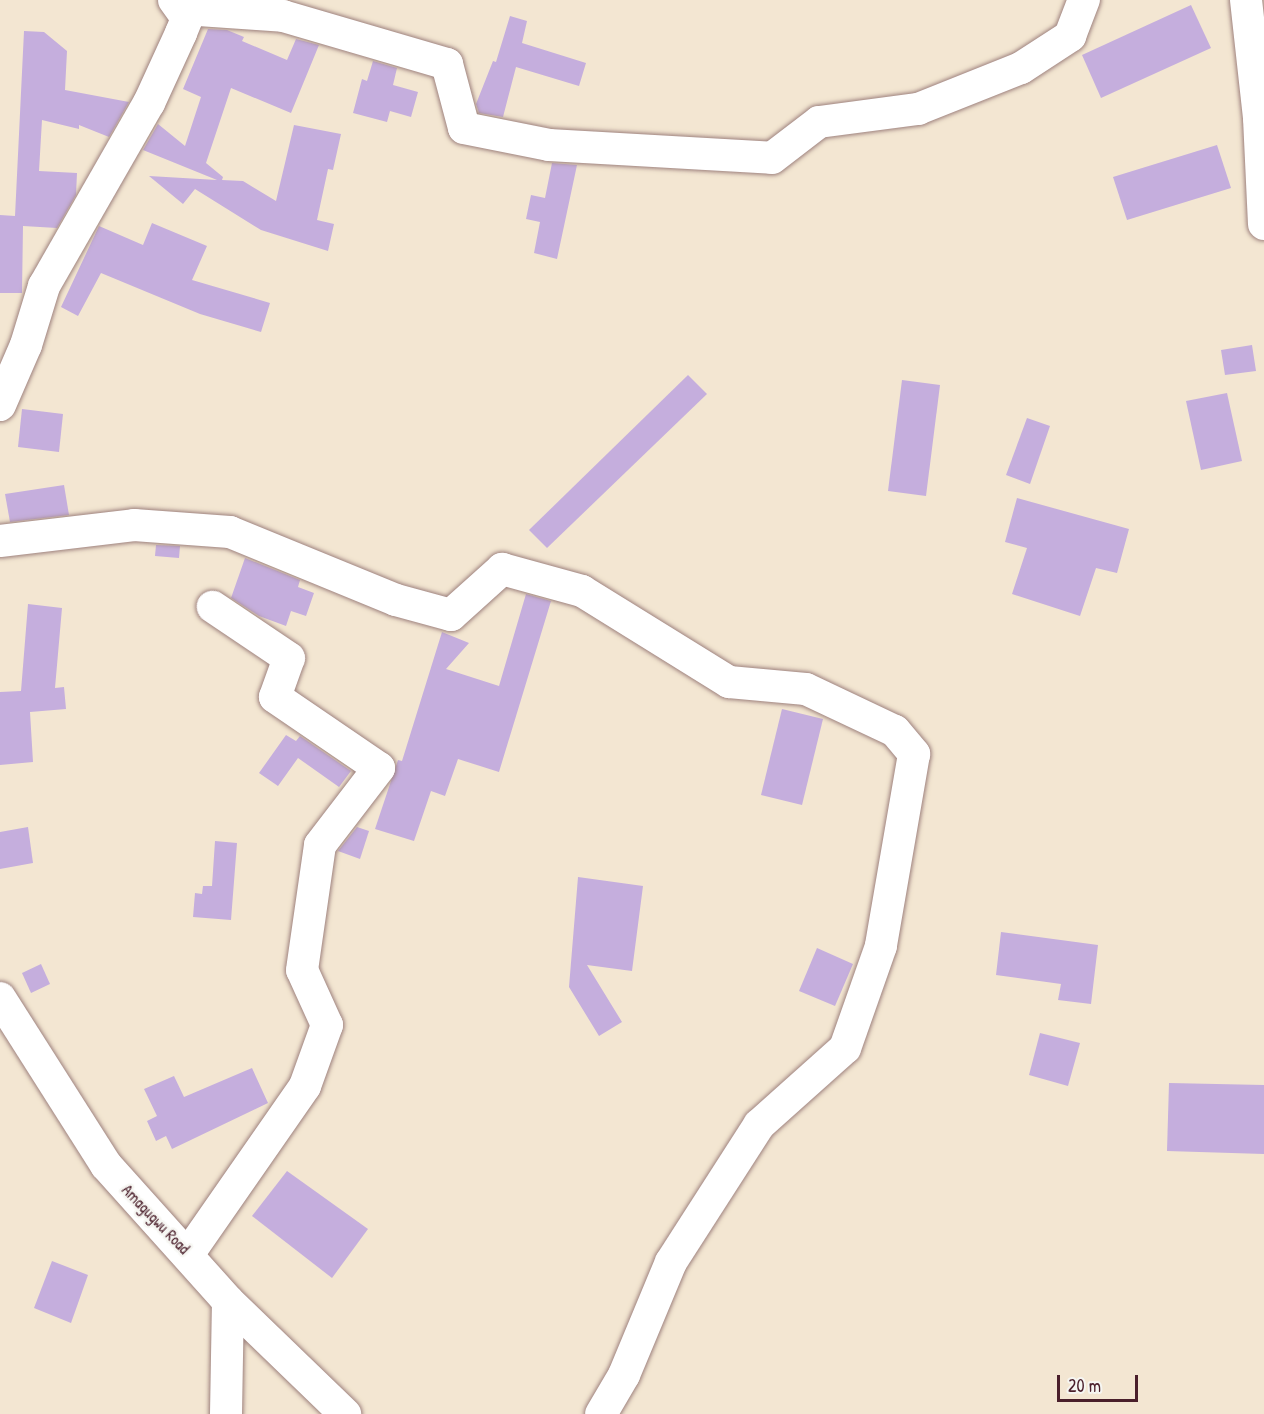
<!DOCTYPE html>
<style>
body{margin:0}
#map{position:relative;width:1264px;height:1414px;overflow:hidden;background:#f3e6d2;font-family:"Patrick Hand",sans-serif}
div>[style]{position:absolute}
.building>*{inset:0;background:#c5aedd}
.roads{filter:drop-shadow(0 0 2px #9e827e) drop-shadow(0 0 2px #9e827e)}
.minor>*{height:32px;margin:-16px;padding:0 16px;transform-origin:16px;border-radius:16px;background:#fff}
span{translate:-50% -50%;white-space:nowrap;text-align:center;line-height:1.15;-webkit-text-stroke:5px #f6f6f2;paint-order:stroke}
.street-label{font-size:16px;color:#4a1f2b}
.scale{position:absolute;left:1057px;top:1375px;width:81px;height:27px;box-sizing:border-box;border:3px solid #4a1f2b;border-top:0;padding-left:8px;font-size:18px;line-height:21px;white-space:nowrap;color:#4a1f2b;-webkit-text-stroke:4px #f6f6f2;paint-order:stroke}
</style>
<div id="map">
<div class="building">
<i style="clip-path:polygon(1191px 5px,1211px 48px,1101px 98px,1082px 55px)"></i>
<i style="clip-path:polygon(510px 16px,527px 21px,522px 43px,586px 63px,579px 86px,516px 67px,503px 117px,479px 113px,476px 104px,493px 61px,496px 62px)"></i>
<i style="clip-path:polygon(208px 29px,227px 30px,244px 37px,242px 41px,287px 60px,296px 39px,319px 45px,291px 113px,231px 88px,206px 163px,223px 177px,222px 180px,243px 181px,276px 201px,294px 125px,341px 134px,333px 170px,328px 169px,317px 220px,334px 224px,328px 251px,261px 230px,195px 189px,183px 204px,149px 176px,217px 180px,143px 150px,158px 124px,185px 146px,201px 97px,183px 89px)"></i>
<i style="clip-path:polygon(24px 31px,44px 32px,67px 51px,65px 90px,129px 102px,109px 137px,79px 125px,79px 129px,42px 120px,39px 171px,77px 173px,76px 195px,57px 228px,23px 226px,22px 293px,0 293px,0 215px,15px 216px)"></i>
<i style="clip-path:polygon(373px 61px,397px 68px,393px 85px,418px 92px,411px 117px,390px 111px,387px 122px,353px 113px,362px 79px,367px 81px)"></i>
<i style="clip-path:polygon(1217px 145px,1231px 188px,1127px 220px,1113px 177px)"></i>
<i style="clip-path:polygon(552px 163px,577px 165px,557px 259px,534px 253px,540px 222px,526px 219px,531px 195px,545px 198px)"></i>
<i style="clip-path:polygon(152px 223px,207px 246px,192px 280px,270px 303px,261px 332px,200px 314px,101px 273px,78px 316px,61px 307px,99px 226px,143px 245px)"></i>
<i style="clip-path:polygon(1252px 345px,1256px 371px,1225px 375px,1221px 350px)"></i>
<i style="clip-path:polygon(688px 375px,707px 394px,547px 548px,529px 530px)"></i>
<i style="clip-path:polygon(902px 380px,940px 385px,926px 496px,888px 491px)"></i>
<i style="clip-path:polygon(1227px 393px,1242px 461px,1201px 470px,1186px 401px)"></i>
<i style="clip-path:polygon(22px 409px,63px 414px,59px 452px,18px 447px)"></i>
<i style="clip-path:polygon(1027px 418px,1050px 426px,1030px 484px,1006px 475px)"></i>
<i style="clip-path:polygon(64px 485px,69px 515px,10px 522px,5px 494px)"></i>
<i style="clip-path:polygon(1017px 498px,1129px 529px,1117px 573px,1096px 568px,1080px 616px,1012px 594px,1027px 548px,1005px 542px)"></i>
<i style="clip-path:polygon(156px 545px,180px 546px,179px 558px,155px 556px)"></i>
<i style="clip-path:polygon(245px 558px,300px 580px,298px 587px,314px 593px,306px 616px,291px 611px,286px 626px,259px 616px,231px 598px)"></i>
<i style="clip-path:polygon(526px 594px,551px 601px,499px 772px,458px 759px,445px 796px,431px 791px,414px 841px,375px 829px,398px 760px,402px 761px,442px 632px,469px 643px,446px 669px,499px 686px)"></i>
<i style="clip-path:polygon(28px 604px,62px 608px,55px 688px,64px 687px,66px 709px,30px 712px,33px 762px,0 765px,0 692px,21px 691px)"></i>
<i style="clip-path:polygon(782px 709px,823px 719px,802px 805px,761px 795px)"></i>
<i style="clip-path:polygon(286px 735px,296px 741px,300px 736px,351px 771px,339px 787px,298px 758px,278px 786px,259px 773px)"></i>
<i style="clip-path:polygon(28px 827px,33px 863px,0 869px,0 832px)"></i>
<i style="clip-path:polygon(357px 827px,369px 831px,360px 859px,338px 851px)"></i>
<i style="clip-path:polygon(215px 841px,237px 843px,231px 920px,193px 917px,195px 893px,202px 894px,203px 886px,212px 886px)"></i>
<i style="clip-path:polygon(578px 877px,643px 886px,632px 971px,587px 965px,622px 1022px,599px 1036px,569px 987px)"></i>
<i style="clip-path:polygon(1001px 932px,1098px 945px,1091px 1004px,1058px 1000px,1061px 984px,996px 975px)"></i>
<i style="clip-path:polygon(817px 948px,853px 964px,835px 1006px,799px 991px)"></i>
<i style="clip-path:polygon(41px 964px,50px 984px,31px 993px,22px 973px)"></i>
<i style="clip-path:polygon(1040px 1033px,1080px 1043px,1068px 1086px,1029px 1075px)"></i>
<i style="clip-path:polygon(252px 1068px,268px 1103px,172px 1149px,166px 1136px,156px 1141px,147px 1121px,157px 1116px,144px 1089px,174px 1076px,184px 1097px)"></i>
<i style="clip-path:polygon(1169px 1083px,1264px 1085px,1264px 1154px,1167px 1151px)"></i>
<i style="clip-path:polygon(287px 1171px,368px 1229px,332px 1278px,252px 1216px)"></i>
<i style="clip-path:polygon(52px 1261px,88px 1275px,71px 1323px,34px 1308px)"></i>
</div>
<div class="roads">
<div class="minor">
<i style="left:1246px;top:0;width:119px;rotate:83.7deg"></i>
<i style="left:1259px;top:118px;width:106px;rotate:87.3deg"></i>
<i style="left:184px;top:9px;width:99px;rotate:4deg"></i>
<i style="left:283px;top:16px;width:171px;rotate:16.3deg"></i>
<i style="left:447px;top:64px;width:66px;rotate:75.1deg"></i>
<i style="left:464px;top:128px;width:87px;rotate:11.3deg"></i>
<i style="left:549px;top:145px;width:223px;rotate:3.3deg"></i>
<i style="left:772px;top:158px;width:59px;rotate:-37.5deg"></i>
<i style="left:819px;top:122px;width:100px;rotate:-7.5deg"></i>
<i style="left:918px;top:109px;width:111px;rotate:-21.7deg"></i>
<i style="left:1021px;top:68px;width:59px;rotate:-33.1deg"></i>
<i style="left:1070px;top:36px;width:39px;rotate:-69deg"></i>
<i style="left:0;top:405px;width:65px;rotate:-66.6deg"></i>
<i style="left:26px;top:345px;width:62px;rotate:-73deg"></i>
<i style="left:44px;top:286px;width:211px;rotate:-60.2deg"></i>
<i style="left:149px;top:103px;width:77px;rotate:-65.4deg"></i>
<i style="left:181px;top:33px;width:16px;rotate:-68deg"></i>
<i style="left:187px;top:18px;width:22px;rotate:-126deg"></i>
<i style="left:0;top:541px;width:135px;rotate:-6.8deg"></i>
<i style="left:134px;top:525px;width:96px;rotate:4.2deg"></i>
<i style="left:230px;top:532px;width:179px;rotate:22.3deg"></i>
<i style="left:396px;top:600px;width:57px;rotate:15.3deg"></i>
<i style="left:451px;top:615px;width:69px;rotate:-42deg"></i>
<i style="left:502px;top:569px;width:83px;rotate:15.4deg"></i>
<i style="left:582px;top:591px;width:173px;rotate:31.8deg"></i>
<i style="left:729px;top:682px;width:77px;rotate:5.2deg"></i>
<i style="left:806px;top:689px;width:98px;rotate:25.3deg"></i>
<i style="left:895px;top:731px;width:30px;rotate:50deg"></i>
<i style="left:914px;top:754px;width:195px;rotate:99.8deg"></i>
<i style="left:881px;top:946px;width:108px;rotate:109.4deg"></i>
<i style="left:845px;top:1048px;width:115px;rotate:138.2deg"></i>
<i style="left:759px;top:1125px;width:163px;rotate:122.7deg"></i>
<i style="left:671px;top:1262px;width:122px;rotate:112.6deg"></i>
<i style="left:624px;top:1375px;width:45px;rotate:120.5deg"></i>
<i style="left:0;top:998px;width:198px;rotate:57.6deg"></i>
<i style="left:106px;top:1165px;width:183px;rotate:48.1deg"></i>
<i style="left:228px;top:1301px;width:163px;rotate:44deg"></i>
<i style="left:189px;top:1253px;width:203px;rotate:-55.2deg"></i>
<i style="left:305px;top:1086px;width:65px;rotate:-70.2deg"></i>
<i style="left:327px;top:1025px;width:60px;rotate:-114.4deg"></i>
<i style="left:302px;top:970px;width:126px;rotate:-81.8deg"></i>
<i style="left:320px;top:845px;width:97px;rotate:-52.5deg"></i>
<i style="left:379px;top:768px;width:126px;rotate:-145.7deg"></i>
<i style="left:275px;top:697px;width:41px;rotate:-70.3deg"></i>
<i style="left:289px;top:658px;width:92px;rotate:-146.1deg"></i>
<i style="left:226px;top:1414px;width:113px;rotate:-89deg"></i>
</div>
</div>
<div class="street-label">
<span style="left:156px;top:1219px;rotate:46deg">Amagugwu Road</span>
</div>
<div class="scale">20 m</div>
</div>
